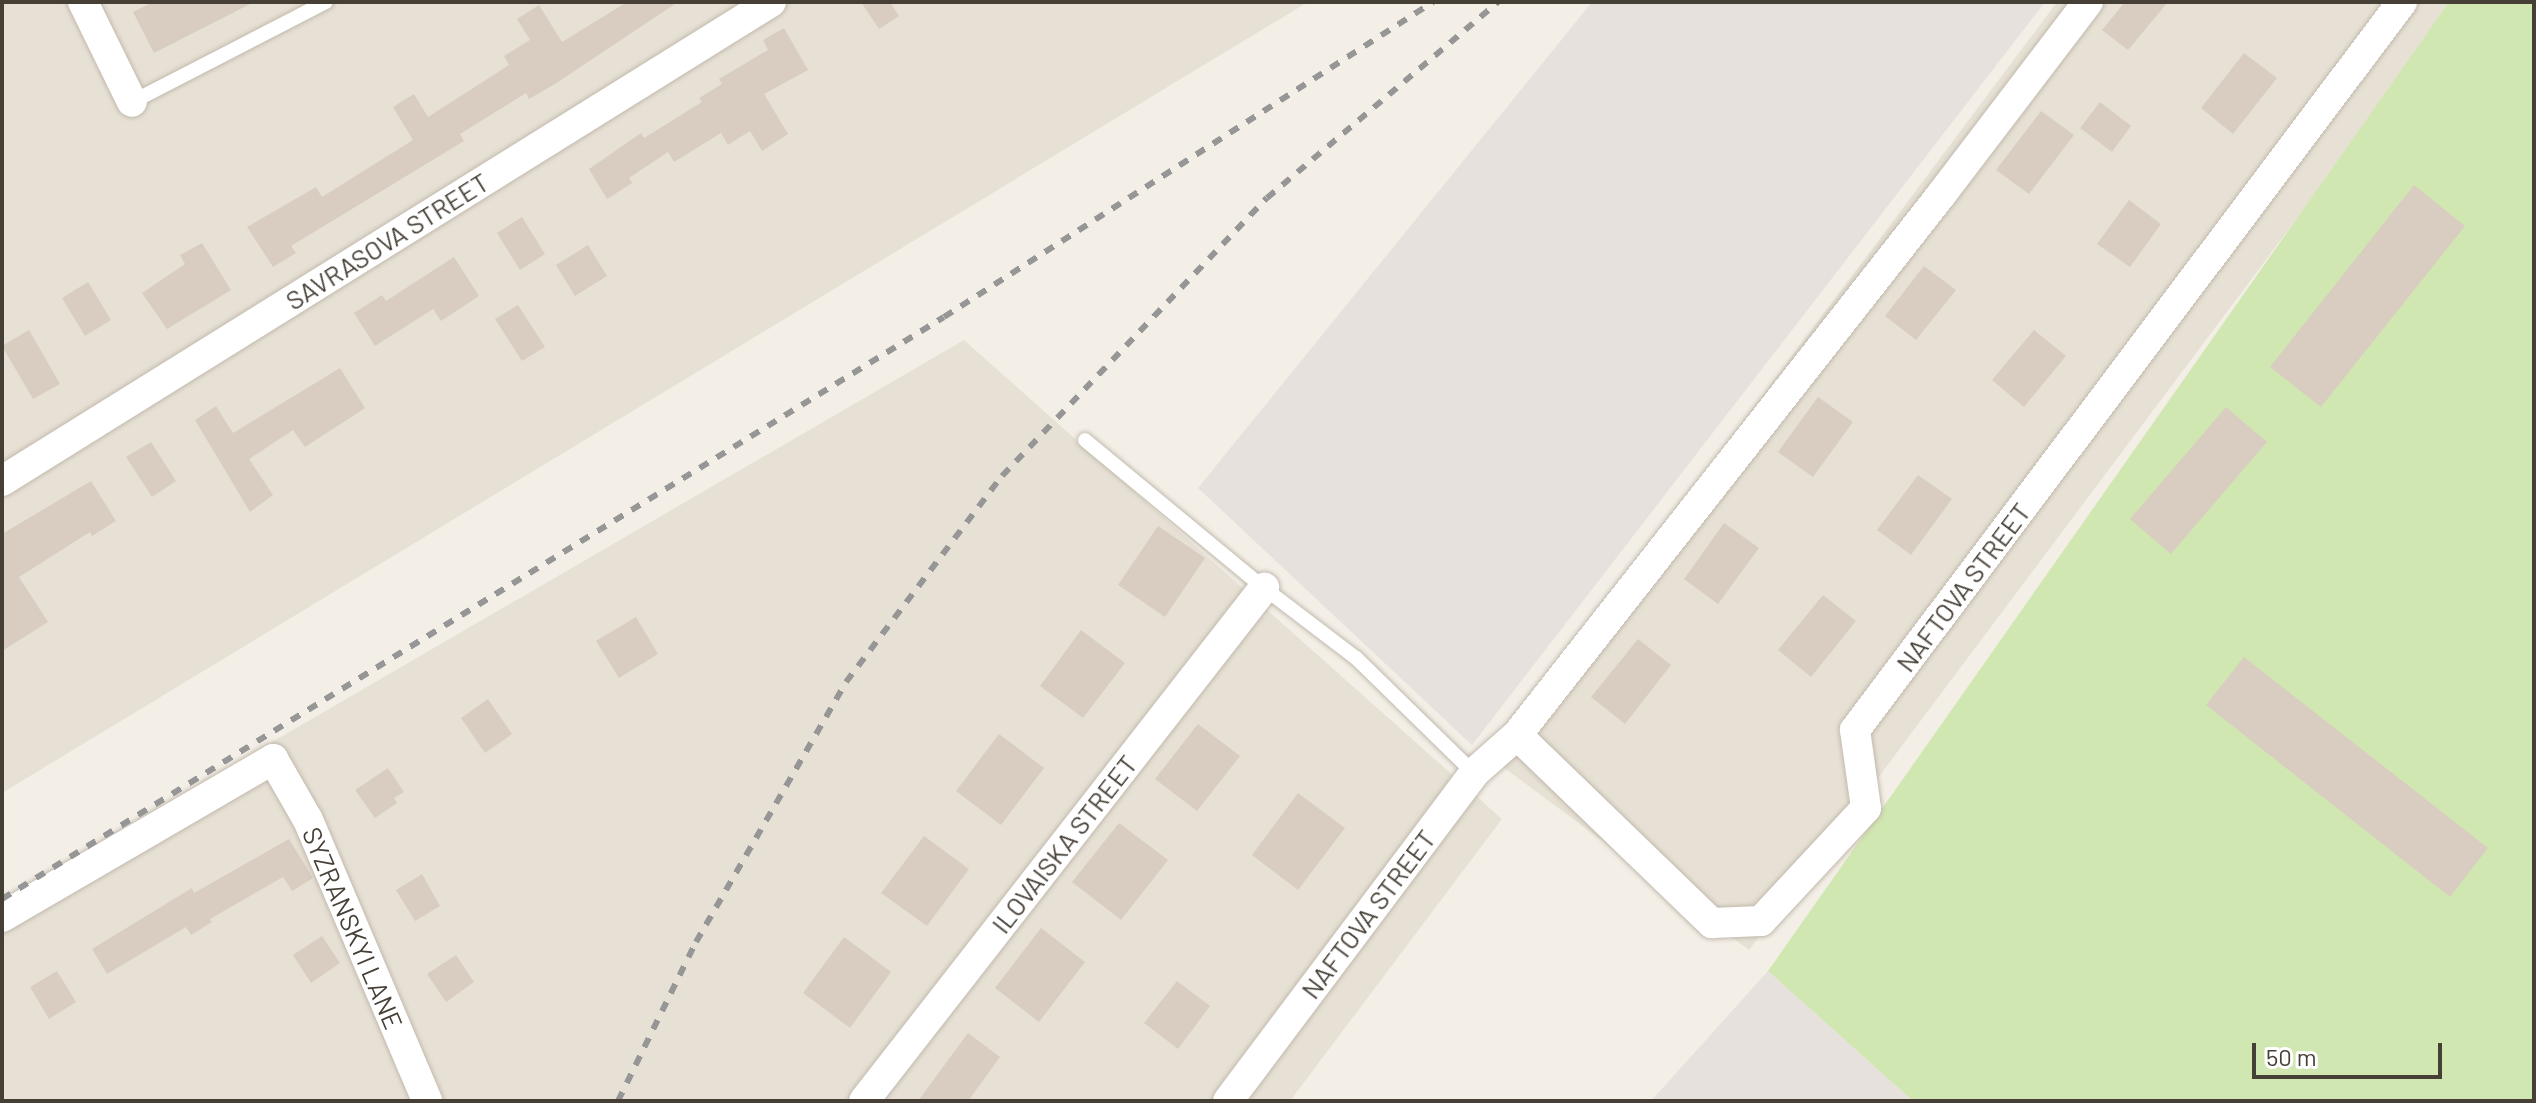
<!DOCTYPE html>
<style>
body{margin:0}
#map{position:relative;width:2536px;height:1103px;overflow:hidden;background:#f3efe7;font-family:Barlow,sans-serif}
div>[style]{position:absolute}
.residential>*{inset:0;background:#e7e1d5}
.industrial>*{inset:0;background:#e6e1dc}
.green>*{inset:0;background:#d1e7b1}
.building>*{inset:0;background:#d8cdc0}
.roads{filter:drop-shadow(0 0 2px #c2b9ad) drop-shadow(0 0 2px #c2b9ad)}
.lane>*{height:14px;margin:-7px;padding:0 7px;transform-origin:7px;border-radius:7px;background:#fff}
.street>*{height:30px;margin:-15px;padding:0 15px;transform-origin:15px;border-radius:15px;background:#fff}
.rail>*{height:6px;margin-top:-3px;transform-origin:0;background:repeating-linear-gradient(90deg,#969696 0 10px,transparent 0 20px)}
span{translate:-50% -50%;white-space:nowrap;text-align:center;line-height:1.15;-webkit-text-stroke:7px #fff;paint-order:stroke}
.street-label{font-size:26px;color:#463f36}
.frame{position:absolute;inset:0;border:4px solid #463f36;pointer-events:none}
.scale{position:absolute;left:2252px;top:1043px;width:190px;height:36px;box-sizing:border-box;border:4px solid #463f36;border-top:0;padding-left:10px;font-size:24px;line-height:28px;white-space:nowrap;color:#463f36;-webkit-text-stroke:6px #fff;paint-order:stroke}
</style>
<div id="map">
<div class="residential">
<i style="clip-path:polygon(2px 2px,1308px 2px,2px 793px)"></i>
<i style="clip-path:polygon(2057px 2px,2459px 2px,1749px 950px,1491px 758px)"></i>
<i style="clip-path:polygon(964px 340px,1502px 819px,1290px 1101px,2px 1101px,2px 899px)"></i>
</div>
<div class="industrial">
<i style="clip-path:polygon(1592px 2px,2045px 2px,1472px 745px,1198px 488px)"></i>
<i style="clip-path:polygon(1768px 971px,1913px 1101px,1651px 1101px)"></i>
</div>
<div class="green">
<i style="clip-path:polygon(2449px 2px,2534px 2px,2534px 1101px,1913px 1101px,1768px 971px)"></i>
</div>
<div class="building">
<i style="clip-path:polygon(153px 2px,254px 2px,154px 53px,133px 12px)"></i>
<i style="clip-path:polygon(627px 2px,678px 2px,555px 84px,529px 99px,526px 93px,460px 134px,464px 141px,291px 246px,296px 253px,273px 267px,247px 227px,316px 187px,322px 197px,413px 140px,393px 107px,414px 94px,428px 117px,509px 65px,504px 56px,530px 40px,517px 19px,539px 5px,562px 42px)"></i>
<i style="clip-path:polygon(861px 2px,890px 2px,899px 16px,879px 29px)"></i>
<i style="clip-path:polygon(2125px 2px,2168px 2px,2128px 50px,2102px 30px)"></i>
<i style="clip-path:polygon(784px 28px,808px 70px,764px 94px,788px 134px,762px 151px,750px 131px,728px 145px,721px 133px,674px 162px,668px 152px,629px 178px,632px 183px,607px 199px,589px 169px,641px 133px,644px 138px,702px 102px,699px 98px,722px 84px,719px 79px,768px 50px,763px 40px)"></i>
<i style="clip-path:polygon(2244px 53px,2277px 78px,2233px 134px,2201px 108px)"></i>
<i style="clip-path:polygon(2100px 102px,2131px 126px,2112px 152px,2080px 128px)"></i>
<i style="clip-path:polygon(2041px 111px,2074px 135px,2029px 194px,1996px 170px)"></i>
<i style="clip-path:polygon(2414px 185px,2465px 226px,2321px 407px,2270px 367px)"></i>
<i style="clip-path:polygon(2129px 200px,2161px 224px,2130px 267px,2097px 244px)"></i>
<i style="clip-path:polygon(522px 217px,545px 254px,520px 270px,497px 233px)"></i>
<i style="clip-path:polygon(202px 243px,231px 290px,167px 329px,142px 293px,185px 264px,180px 255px)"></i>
<i style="clip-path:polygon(588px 245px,607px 276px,575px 296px,556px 265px)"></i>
<i style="clip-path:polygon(454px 257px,479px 296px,441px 321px,433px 309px,375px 346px,354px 313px,382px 295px,386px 301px)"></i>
<i style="clip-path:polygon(1924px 266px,1956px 290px,1916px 340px,1885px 316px)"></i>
<i style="clip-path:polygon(88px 282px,111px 320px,85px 336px,62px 298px)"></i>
<i style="clip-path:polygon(518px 305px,545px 347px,522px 361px,495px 319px)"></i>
<i style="clip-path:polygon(29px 330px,60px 384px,33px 399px,2px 346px)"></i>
<i style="clip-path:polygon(2034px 330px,2066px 356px,2024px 407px,1992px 380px)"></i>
<i style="clip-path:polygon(340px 368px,365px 408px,305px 447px,293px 430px,249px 459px,273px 495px,250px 512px,195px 420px,216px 406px,233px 433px)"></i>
<i style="clip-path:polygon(1818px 397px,1853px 422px,1813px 477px,1778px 452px)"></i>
<i style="clip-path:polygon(2226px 407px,2267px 442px,2171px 554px,2130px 519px)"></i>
<i style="clip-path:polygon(151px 442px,176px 481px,152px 497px,126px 457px)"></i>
<i style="clip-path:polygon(1918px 475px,1952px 499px,1911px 555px,1877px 530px)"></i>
<i style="clip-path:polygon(91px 481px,116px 521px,92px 536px,90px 532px,19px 577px,48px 622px,2px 651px,2px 534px)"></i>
<i style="clip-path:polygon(1724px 523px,1759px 548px,1718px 604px,1684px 579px)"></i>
<i style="clip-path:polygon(1158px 526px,1205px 558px,1165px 617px,1118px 585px)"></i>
<i style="clip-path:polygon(1823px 595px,1856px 621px,1811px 677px,1778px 650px)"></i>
<i style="clip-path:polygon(636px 617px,658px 654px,619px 678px,596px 641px)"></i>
<i style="clip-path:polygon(1081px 630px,1125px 663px,1083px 718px,1040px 686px)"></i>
<i style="clip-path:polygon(1638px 639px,1671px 665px,1625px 724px,1591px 697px)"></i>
<i style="clip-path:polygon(2244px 657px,2488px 848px,2450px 897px,2206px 705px)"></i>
<i style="clip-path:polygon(488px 699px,512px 734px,485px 753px,461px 718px)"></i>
<i style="clip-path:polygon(1198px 724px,1240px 756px,1197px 811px,1155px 779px)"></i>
<i style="clip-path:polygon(999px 734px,1044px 768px,1001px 825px,956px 791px)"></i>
<i style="clip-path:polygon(388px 768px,404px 792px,394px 798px,397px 803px,375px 818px,355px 790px)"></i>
<i style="clip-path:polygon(1298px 793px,1345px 828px,1298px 890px,1252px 855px)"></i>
<i style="clip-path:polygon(1119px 823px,1168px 860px,1121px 920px,1072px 882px)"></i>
<i style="clip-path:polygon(924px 836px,969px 869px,927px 926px,881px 893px)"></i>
<i style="clip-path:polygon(289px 839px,313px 878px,292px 891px,283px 877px,210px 919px,212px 922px,191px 935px,186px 927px,107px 974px,92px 949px,192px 888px,194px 893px)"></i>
<i style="clip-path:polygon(422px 874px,440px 906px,415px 921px,396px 890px)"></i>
<i style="clip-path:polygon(1041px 928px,1085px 962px,1039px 1022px,995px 988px)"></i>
<i style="clip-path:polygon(322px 936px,340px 963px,311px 983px,293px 955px)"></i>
<i style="clip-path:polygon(844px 937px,891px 972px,850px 1028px,803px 993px)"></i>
<i style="clip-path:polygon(456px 955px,474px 982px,446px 1002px,427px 974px)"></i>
<i style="clip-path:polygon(57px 971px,76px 1002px,49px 1019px,30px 987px)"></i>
<i style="clip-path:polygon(1177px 981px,1210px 1006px,1178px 1049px,1144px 1023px)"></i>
<i style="clip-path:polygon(968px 1033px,1000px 1057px,968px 1101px,918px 1101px)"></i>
</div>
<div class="roads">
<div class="lane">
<i style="left:132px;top:102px;width:218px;rotate:-27.3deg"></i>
<i style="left:1085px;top:440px;width:232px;rotate:39.6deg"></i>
<i style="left:1264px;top:588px;width:116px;rotate:37.3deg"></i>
<i style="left:1356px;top:658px;width:165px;rotate:44.3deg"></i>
</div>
<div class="street">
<i style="left:83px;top:2px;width:111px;rotate:63.9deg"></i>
<i style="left:2px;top:481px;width:906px;rotate:-31.92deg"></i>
<i style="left:1517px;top:735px;width:271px;rotate:44deg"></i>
<i style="left:1712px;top:923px;width:49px;rotate:-2.3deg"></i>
<i style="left:1761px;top:921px;width:154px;rotate:-47.1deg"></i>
<i style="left:1866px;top:808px;width:79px;rotate:-98deg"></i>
<i style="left:1855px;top:730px;width:911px;rotate:-53.08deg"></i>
<i style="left:2px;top:917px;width:314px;rotate:-30.2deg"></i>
<i style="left:273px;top:759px;width:70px;rotate:60.2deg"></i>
<i style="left:308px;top:820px;width:305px;rotate:67deg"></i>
<i style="left:864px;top:1101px;width:651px;rotate:-52.06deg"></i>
<i style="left:1228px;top:1101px;width:410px;rotate:-53.1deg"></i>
<i style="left:1474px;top:773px;width:57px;rotate:-41.5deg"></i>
<i style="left:1517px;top:735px;width:687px;rotate:-51.86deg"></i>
<i style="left:1941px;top:195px;width:243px;rotate:-52.7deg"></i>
</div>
</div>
<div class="rail">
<i style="left:2px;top:899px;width:1107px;rotate:-31.71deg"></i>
<i style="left:944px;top:317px;width:582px;rotate:-32.79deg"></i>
<i style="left:618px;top:1101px;width:177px;rotate:-63.9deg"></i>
<i style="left:696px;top:942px;width:300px;rotate:-60deg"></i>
<i style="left:846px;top:682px;width:258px;rotate:-52.9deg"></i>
<i style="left:1002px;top:476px;width:384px;rotate:-46.4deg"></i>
<i style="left:1267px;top:198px;width:303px;rotate:-40.3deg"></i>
</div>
<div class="street-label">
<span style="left:387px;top:241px;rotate:-32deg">SAVRASOVA STREET</span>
<span style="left:1963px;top:587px;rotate:-53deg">NAFTOVA STREET</span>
<span style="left:1064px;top:844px;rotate:-52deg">ILOVAISKA STREET</span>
<span style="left:1368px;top:914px;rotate:-53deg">NAFTOVA STREET</span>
<span style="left:353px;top:928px;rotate:67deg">SYZRANSKYI LANE</span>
</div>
<div class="frame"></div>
<div class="scale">50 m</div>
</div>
